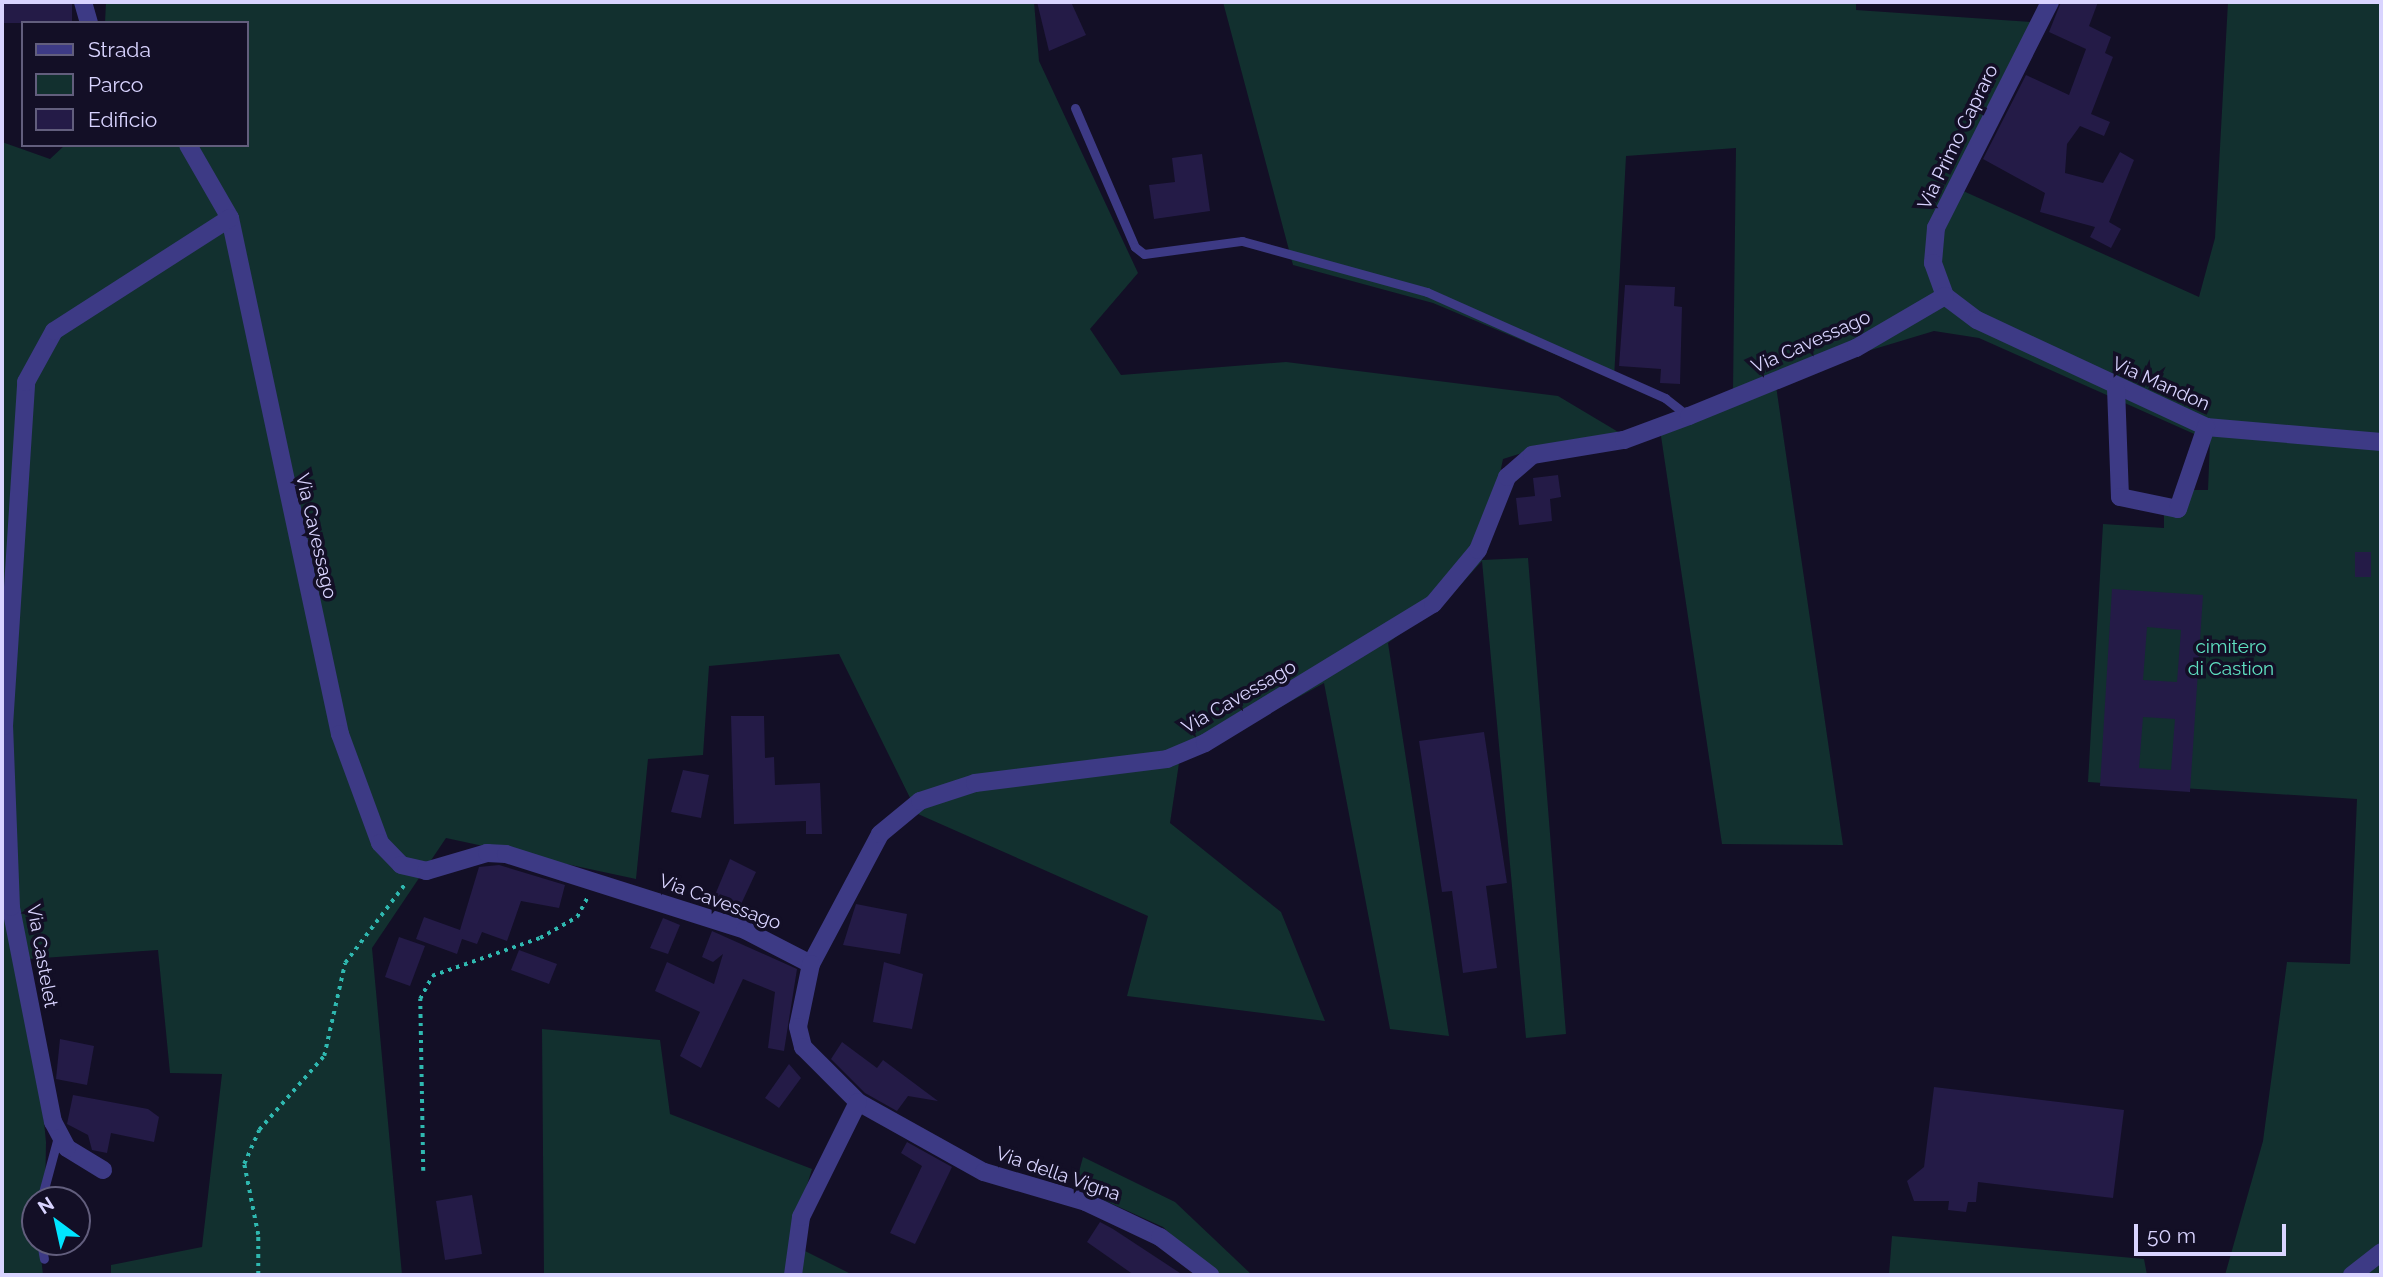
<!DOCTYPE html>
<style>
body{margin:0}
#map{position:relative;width:2383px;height:1277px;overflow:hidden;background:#130f26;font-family:Raleway,sans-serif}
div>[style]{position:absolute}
.green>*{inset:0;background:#12302f}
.building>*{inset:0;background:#241b47}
.path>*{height:3.5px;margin-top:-1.75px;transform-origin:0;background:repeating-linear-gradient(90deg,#2fb8b0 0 3.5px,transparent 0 8.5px)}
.service>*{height:9px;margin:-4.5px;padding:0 4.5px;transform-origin:4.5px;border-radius:4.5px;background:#3d3a85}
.minor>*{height:18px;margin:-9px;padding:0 9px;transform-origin:9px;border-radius:9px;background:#3d3a85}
span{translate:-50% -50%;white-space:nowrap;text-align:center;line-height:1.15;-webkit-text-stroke:7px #130f26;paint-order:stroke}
.street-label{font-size:19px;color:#d9d4ff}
.park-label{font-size:19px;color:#5fe0c0}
.frame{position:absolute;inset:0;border:4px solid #d9d4ff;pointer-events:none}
.legend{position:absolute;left:21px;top:21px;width:228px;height:126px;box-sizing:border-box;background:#130f26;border:2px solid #625e7d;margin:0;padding:9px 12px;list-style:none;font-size:21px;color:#d9d4ff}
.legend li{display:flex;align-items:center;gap:14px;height:35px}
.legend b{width:35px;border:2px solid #625e7d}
.north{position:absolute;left:21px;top:1186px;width:70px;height:70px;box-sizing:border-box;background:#130f26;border:2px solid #625e7d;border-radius:50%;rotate:327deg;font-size:19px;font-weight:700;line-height:28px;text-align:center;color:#d9d4ff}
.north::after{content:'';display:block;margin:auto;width:24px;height:32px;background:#00e5ff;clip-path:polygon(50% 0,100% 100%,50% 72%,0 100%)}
.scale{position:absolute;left:2134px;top:1224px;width:152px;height:32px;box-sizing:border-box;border:4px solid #d9d4ff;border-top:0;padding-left:9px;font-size:21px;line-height:24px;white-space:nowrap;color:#d9d4ff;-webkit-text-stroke:5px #130f26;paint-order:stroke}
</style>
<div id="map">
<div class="green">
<i style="clip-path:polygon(106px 2px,1034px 2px,1039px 61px,1138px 273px,1090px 329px,1121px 375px,1286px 362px,1558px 396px,1625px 436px,1733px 391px,1736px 148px,1626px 156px,1614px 379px,1433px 303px,1293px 265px,1223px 2px,1856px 2px,1856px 10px,2031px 22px,1952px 186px,2199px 297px,2215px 238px,2228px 2px,2381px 2px,2381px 1275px,2225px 1275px,2263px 1141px,2287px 962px,2350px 964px,2357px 799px,2088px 782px,2103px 524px,2164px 528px,2164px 515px,2193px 490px,2208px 490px,2210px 441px,1979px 338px,1934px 331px,1775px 379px,1843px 845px,1722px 844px,1661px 436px,1554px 443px,1503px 459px,1482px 560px,1528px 558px,1566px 1034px,1526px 1038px,1482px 561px,1454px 592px,1388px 643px,1449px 1036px,1390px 1029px,1324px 683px,1179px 763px,1170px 823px,1281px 912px,1325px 1021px,1127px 996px,1148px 916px,918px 814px,839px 654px,709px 666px,703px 755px,648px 759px,636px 879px,446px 838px,372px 948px,402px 1275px,111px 1275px,111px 1265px,202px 1247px,222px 1074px,170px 1073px,158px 950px,28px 959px,46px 1142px,45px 1200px,35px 1200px,43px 1275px,2px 1275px,2px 142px,50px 159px,65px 145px,247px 145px,247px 23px,105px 23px)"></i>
<i style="clip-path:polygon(542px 1029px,660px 1040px,670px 1114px,812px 1169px,789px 1243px,853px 1275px,544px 1275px)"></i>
<i style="clip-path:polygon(1083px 1157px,1175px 1202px,1252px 1275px,1214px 1275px,1163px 1227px,1075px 1187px)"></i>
<i style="clip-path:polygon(1892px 1236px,2144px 1259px,2147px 1275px,1889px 1275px)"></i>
</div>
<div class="building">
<i style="clip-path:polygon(2px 2px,72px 2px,72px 23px,2px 23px)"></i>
<i style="clip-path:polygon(1037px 2px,1071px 2px,1086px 35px,1049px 51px)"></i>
<i style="clip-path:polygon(2061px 2px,2098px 2px,2089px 26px,2111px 37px,2105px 53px,2113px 57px,2091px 114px,2110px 122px,2104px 136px,2080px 126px,2067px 144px,2065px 173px,2103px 183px,2120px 152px,2134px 160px,2109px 222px,2121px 229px,2111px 248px,2090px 237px,2095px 227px,2040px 212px,2045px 193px,1983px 159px,2026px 75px,2069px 95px,2086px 49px,2049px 32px)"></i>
<i style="clip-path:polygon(1202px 154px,1210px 211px,1154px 219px,1149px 185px,1175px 182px,1172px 158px)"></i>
<i style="clip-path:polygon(1625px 285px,1675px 287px,1674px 306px,1682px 307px,1680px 384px,1660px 383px,1661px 369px,1619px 366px)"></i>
<i style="clip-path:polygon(1558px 475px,1561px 497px,1550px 499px,1552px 521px,1519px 525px,1516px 498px,1535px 496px,1533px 478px)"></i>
<i style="clip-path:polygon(2355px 552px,2371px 552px,2371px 577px,2355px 577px)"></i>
<i style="clip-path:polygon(evenodd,2112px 589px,2203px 595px,2190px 792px,2100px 786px,2112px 589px,2147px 627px,2181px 630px,2177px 682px,2143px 680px,2147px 627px,2112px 589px,2143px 717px,2175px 719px,2171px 770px,2139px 768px,2143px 717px)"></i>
<i style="clip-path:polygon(731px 716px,764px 716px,765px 758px,774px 757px,775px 785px,820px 783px,822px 834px,806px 834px,806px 821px,734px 824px)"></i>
<i style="clip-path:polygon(1484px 732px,1507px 883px,1486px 886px,1497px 968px,1463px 973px,1452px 891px,1442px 892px,1419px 741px)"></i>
<i style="clip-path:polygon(683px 770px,709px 775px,701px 818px,671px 812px)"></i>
<i style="clip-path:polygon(730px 859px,756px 872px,736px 915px,710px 907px)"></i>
<i style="clip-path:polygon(499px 865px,565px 885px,559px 908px,521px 901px,507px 941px,482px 932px,477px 944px,462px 939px,457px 954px,416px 939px,424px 917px,460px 930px,479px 867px)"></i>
<i style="clip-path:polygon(856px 904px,907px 914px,900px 954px,843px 945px)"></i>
<i style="clip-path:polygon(663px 918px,680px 925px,668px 954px,650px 948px)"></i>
<i style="clip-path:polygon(712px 931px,797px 969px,784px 1051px,768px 1048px,775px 992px,743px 979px,701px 1068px,680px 1056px,700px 1012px,655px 991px,667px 962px,714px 984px,723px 954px,713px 962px,702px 957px)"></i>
<i style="clip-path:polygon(399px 937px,425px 946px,410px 986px,385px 977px)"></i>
<i style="clip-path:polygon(519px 950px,557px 964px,549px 984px,511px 970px)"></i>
<i style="clip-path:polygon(884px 962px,923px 974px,912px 1029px,873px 1022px)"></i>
<i style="clip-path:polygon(60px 1039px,94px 1046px,87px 1085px,56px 1079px)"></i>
<i style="clip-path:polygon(842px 1042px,877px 1068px,883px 1060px,938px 1101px,908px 1096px,897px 1111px,865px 1093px,831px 1059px)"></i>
<i style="clip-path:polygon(789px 1064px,801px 1078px,779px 1108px,765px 1098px)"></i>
<i style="clip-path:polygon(1934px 1087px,2124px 1110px,2113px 1198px,1978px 1182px,1976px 1202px,1968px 1202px,1966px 1212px,1948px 1210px,1949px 1201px,1914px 1201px,1907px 1181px,1924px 1167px)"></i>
<i style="clip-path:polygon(73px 1095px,148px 1109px,159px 1117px,154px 1142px,111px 1133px,107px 1153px,92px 1150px,88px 1135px,67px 1124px)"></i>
<i style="clip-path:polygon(907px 1142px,952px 1167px,915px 1244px,890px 1233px,922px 1166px,901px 1153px)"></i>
<i style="clip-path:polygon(472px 1195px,482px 1254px,445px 1260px,436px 1201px)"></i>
<i style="clip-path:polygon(1100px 1222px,1113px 1229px,1183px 1275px,1134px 1275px,1087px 1242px)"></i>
</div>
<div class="path">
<i style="left:423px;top:1171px;width:172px;rotate:-91deg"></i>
<i style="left:420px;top:999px;width:26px;rotate:-62deg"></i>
<i style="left:432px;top:976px;width:114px;rotate:-19.4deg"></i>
<i style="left:540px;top:938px;width:43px;rotate:-29.6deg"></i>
<i style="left:577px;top:917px;width:21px;rotate:-62deg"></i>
<i style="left:258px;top:1275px;width:40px;rotate:-90deg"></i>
<i style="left:258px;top:1235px;width:72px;rotate:-101.2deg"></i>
<i style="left:244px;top:1164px;width:37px;rotate:-66deg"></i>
<i style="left:259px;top:1130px;width:98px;rotate:-48.7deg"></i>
<i style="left:324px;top:1056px;width:95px;rotate:-77.3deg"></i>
<i style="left:345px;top:963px;width:101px;rotate:-52.7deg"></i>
</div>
<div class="service">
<i style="left:1075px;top:108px;width:151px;rotate:66.7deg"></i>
<i style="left:1135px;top:247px;width:11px;rotate:38deg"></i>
<i style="left:1144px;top:254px;width:99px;rotate:-7.6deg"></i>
<i style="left:1242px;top:241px;width:192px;rotate:15.4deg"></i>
<i style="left:1427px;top:292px;width:261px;rotate:24deg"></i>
<i style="left:1665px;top:398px;width:28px;rotate:38deg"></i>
<i style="left:41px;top:1200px;width:65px;rotate:-74.9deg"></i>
<i style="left:41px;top:1242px;width:17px;rotate:80deg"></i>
</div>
<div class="minor">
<i style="left:83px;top:2px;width:22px;rotate:74deg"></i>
<i style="left:2050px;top:2px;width:253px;rotate:116.8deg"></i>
<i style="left:1936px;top:228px;width:35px;rotate:95deg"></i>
<i style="left:1933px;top:263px;width:35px;rotate:70deg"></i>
<i style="left:1945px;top:296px;width:40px;rotate:37deg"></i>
<i style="left:1977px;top:320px;width:253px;rotate:25deg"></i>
<i style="left:2206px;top:427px;width:176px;rotate:4.9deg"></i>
<i style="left:188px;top:145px;width:84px;rotate:60.1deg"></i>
<i style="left:230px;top:218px;width:528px;rotate:77.97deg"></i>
<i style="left:340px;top:734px;width:116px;rotate:69.8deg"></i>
<i style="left:380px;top:843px;width:30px;rotate:46deg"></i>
<i style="left:401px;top:865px;width:26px;rotate:13deg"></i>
<i style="left:426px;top:871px;width:64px;rotate:-16.4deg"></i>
<i style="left:487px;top:853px;width:19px;rotate:3deg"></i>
<i style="left:506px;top:854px;width:251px;rotate:17.6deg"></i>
<i style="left:745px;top:930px;width:74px;rotate:27.3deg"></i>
<i style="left:811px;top:964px;width:147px;rotate:-62deg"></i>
<i style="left:880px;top:834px;width:52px;rotate:-39.5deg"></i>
<i style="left:920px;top:801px;width:58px;rotate:-18.1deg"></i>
<i style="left:975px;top:783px;width:193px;rotate:-7.1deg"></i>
<i style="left:1167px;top:759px;width:41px;rotate:-22.8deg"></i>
<i style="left:1205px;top:743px;width:267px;rotate:-31.4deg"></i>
<i style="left:1433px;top:604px;width:70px;rotate:-50.2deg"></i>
<i style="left:1478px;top:550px;width:79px;rotate:-68.3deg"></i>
<i style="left:1507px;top:477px;width:33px;rotate:-41deg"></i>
<i style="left:1532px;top:455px;width:93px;rotate:-9.3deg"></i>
<i style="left:1624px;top:440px;width:69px;rotate:-20.3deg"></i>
<i style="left:1689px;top:416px;width:180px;rotate:-22.2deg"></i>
<i style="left:1856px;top:348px;width:103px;rotate:-30.3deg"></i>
<i style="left:2116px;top:388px;width:109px;rotate:87.9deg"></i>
<i style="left:2120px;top:497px;width:59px;rotate:11.7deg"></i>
<i style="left:2178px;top:509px;width:87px;rotate:-71.1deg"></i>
<i style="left:811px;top:964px;width:64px;rotate:101.7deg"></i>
<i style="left:798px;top:1027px;width:21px;rotate:76deg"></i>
<i style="left:803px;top:1047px;width:78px;rotate:45deg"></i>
<i style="left:858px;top:1102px;width:144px;rotate:29.1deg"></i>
<i style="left:984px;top:1172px;width:106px;rotate:16.4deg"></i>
<i style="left:1086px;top:1202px;width:82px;rotate:25.3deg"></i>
<i style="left:1160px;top:1237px;width:63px;rotate:37.2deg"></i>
<i style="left:103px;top:1170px;width:42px;rotate:-148.6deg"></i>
<i style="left:67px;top:1148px;width:30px;rotate:-118deg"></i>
<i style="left:53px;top:1122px;width:219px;rotate:-101.1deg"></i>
<i style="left:11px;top:907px;width:181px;rotate:-92.2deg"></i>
<i style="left:4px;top:726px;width:345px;rotate:-86.3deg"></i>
<i style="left:26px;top:382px;width:58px;rotate:-61.2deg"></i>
<i style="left:54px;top:331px;width:209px;rotate:-32.7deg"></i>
<i style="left:793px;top:1275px;width:59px;rotate:-82.1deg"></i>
<i style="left:801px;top:1217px;width:128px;rotate:-63.6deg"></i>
<i style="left:2352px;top:1275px;width:37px;rotate:-38deg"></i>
</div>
<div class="street-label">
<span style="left:1958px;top:137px;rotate:-64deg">Via Primo Capraro</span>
<span style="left:1811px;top:342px;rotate:-24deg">Via Cavessago</span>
<span style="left:2161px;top:384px;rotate:24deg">Via Mandon</span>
<span style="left:316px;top:536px;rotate:77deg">Via Cavessago</span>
<span style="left:1239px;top:697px;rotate:-30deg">Via Cavessago</span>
<span style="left:720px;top:902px;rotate:20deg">Via Cavessago</span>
<span style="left:42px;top:956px;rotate:80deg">Via Castelet</span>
<span style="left:1058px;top:1174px;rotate:19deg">Via della Vigna</span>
</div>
<div class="park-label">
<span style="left:2231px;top:658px">cimitero<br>di Castion</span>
</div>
<div class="frame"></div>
<ul class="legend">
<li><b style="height:9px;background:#3d3a85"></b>Strada</li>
<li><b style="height:19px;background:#12302f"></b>Parco</li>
<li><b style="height:19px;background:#241b47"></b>Edificio</li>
</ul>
<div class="north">N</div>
<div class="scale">50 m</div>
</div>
